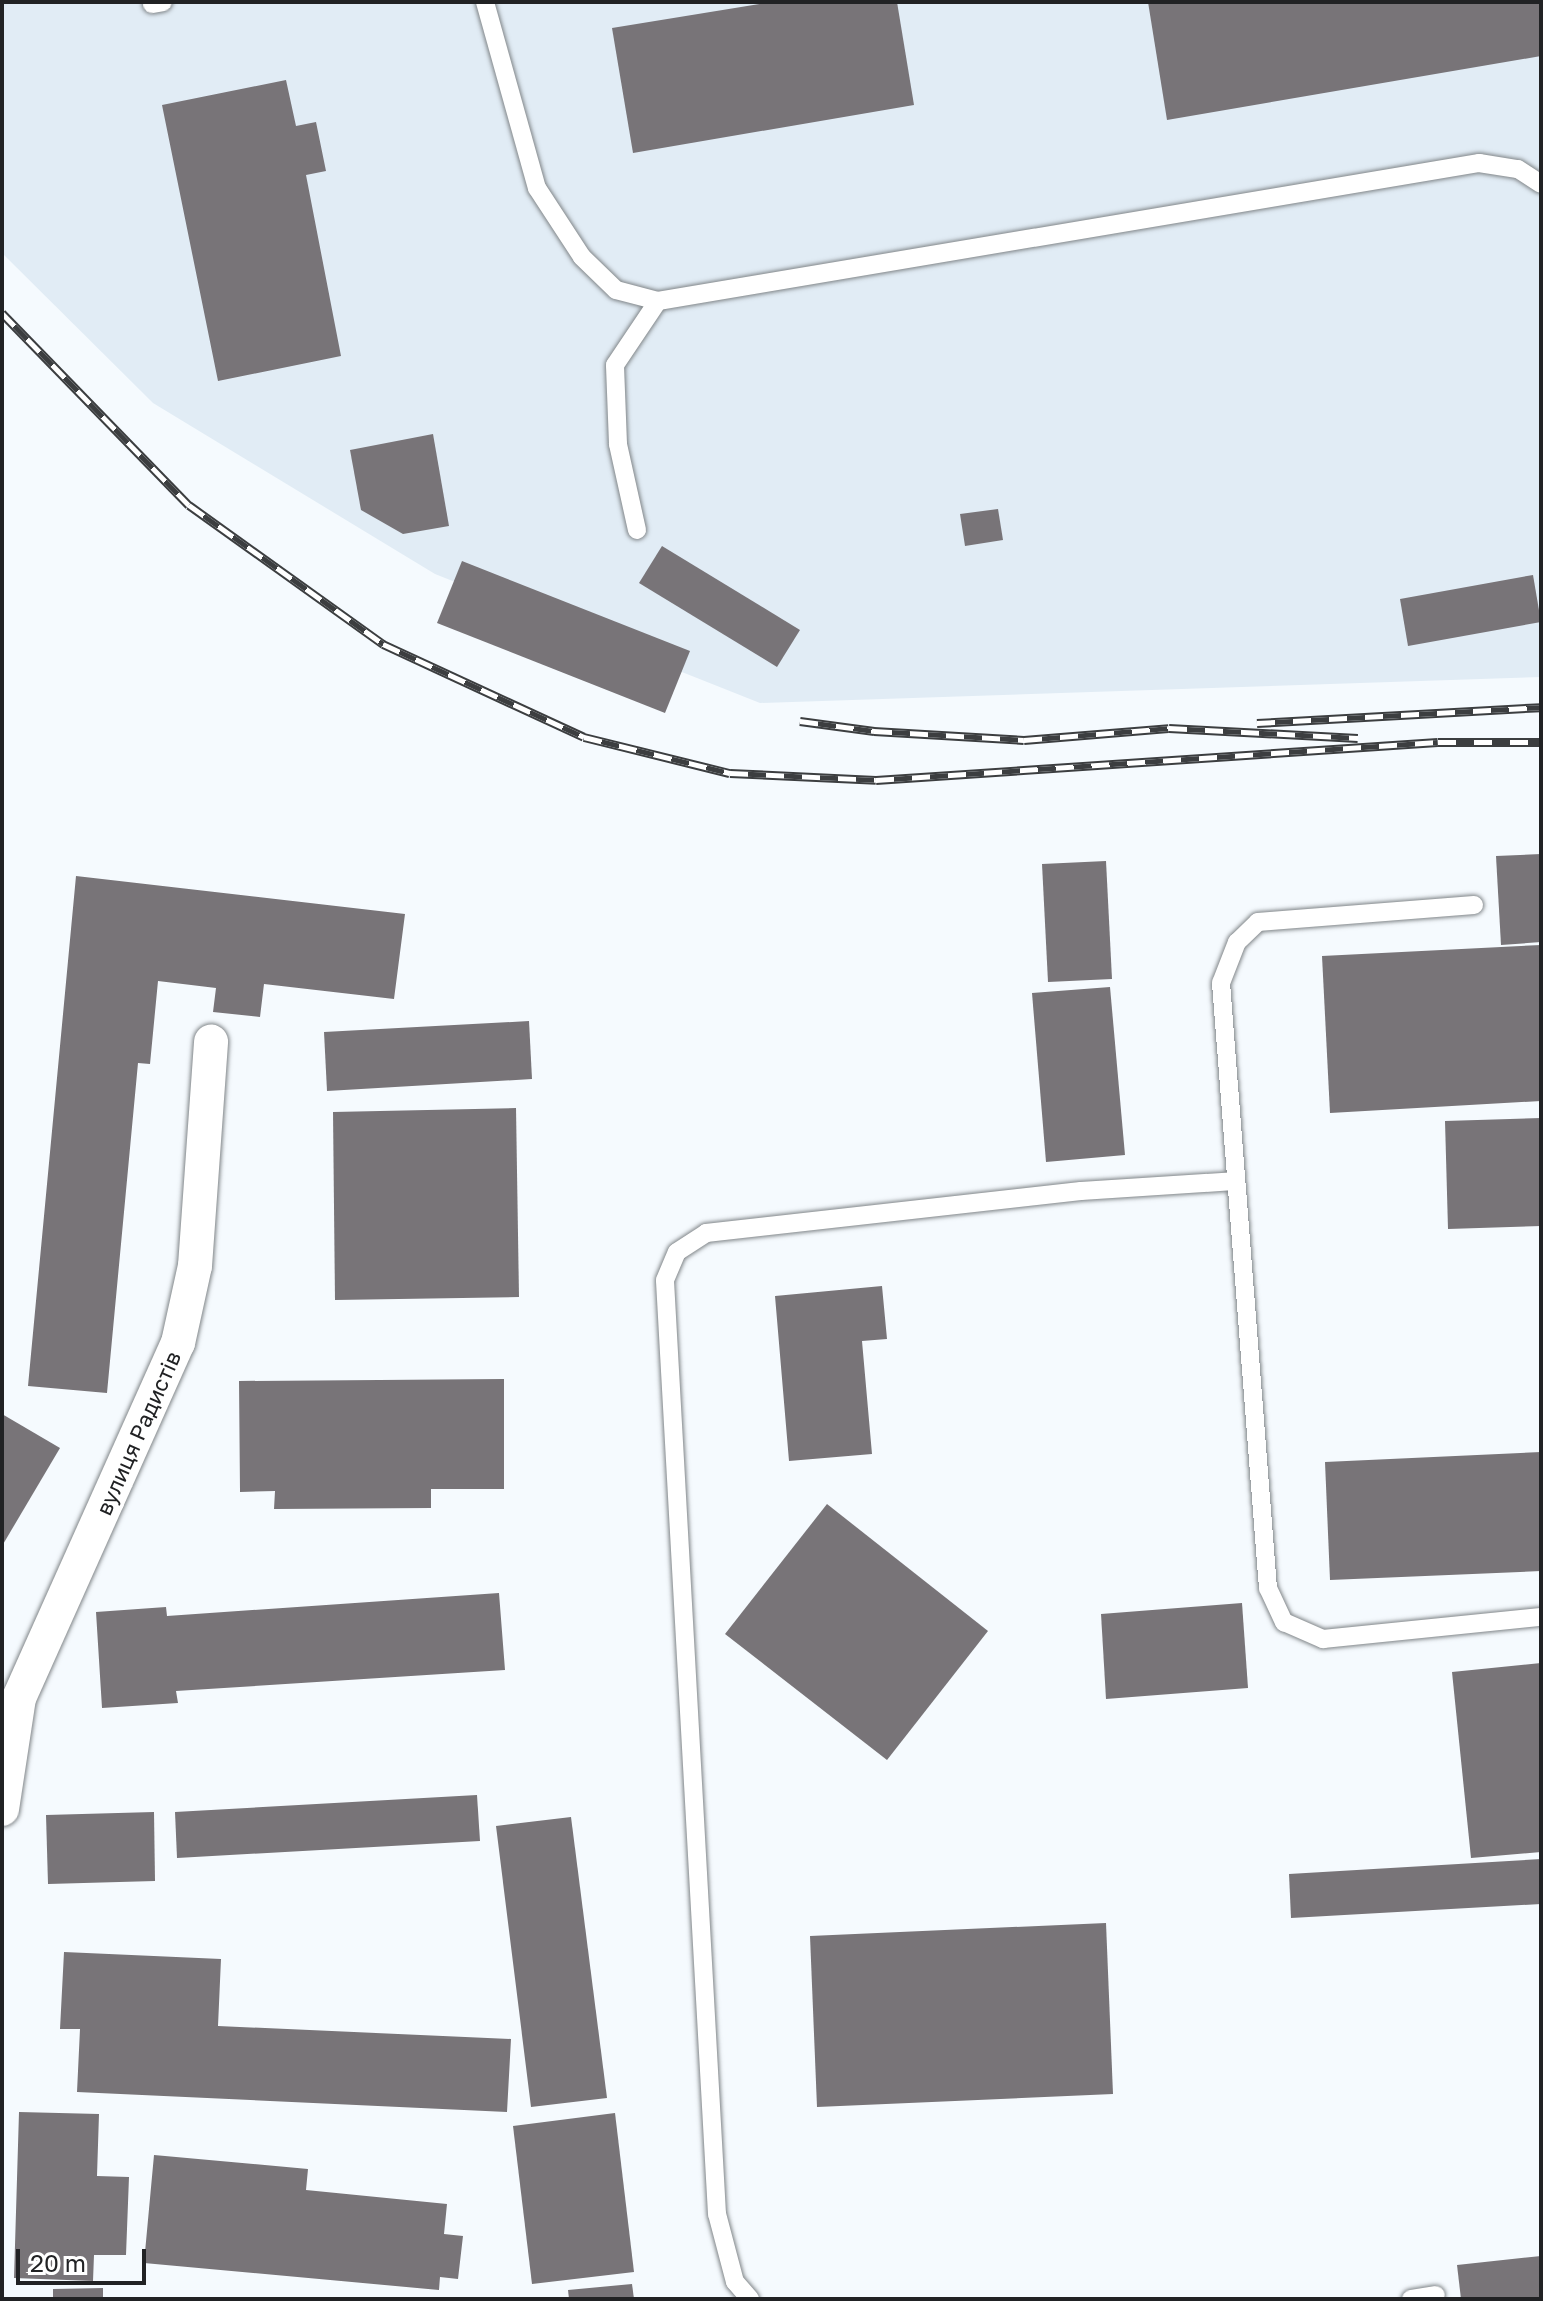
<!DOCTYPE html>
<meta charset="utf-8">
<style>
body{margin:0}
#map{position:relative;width:1543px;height:2301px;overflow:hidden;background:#f5fafe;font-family:"Golos Text",sans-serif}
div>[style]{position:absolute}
.built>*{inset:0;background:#e1ecf5}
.building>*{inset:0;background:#787478}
.roads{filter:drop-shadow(0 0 2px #818689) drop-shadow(0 0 2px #818689)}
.lane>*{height:18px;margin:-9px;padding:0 9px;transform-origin:9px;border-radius:9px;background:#fff}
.street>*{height:34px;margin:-17px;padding:0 17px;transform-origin:17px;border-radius:17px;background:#fff}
.rail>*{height:9px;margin-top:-4.5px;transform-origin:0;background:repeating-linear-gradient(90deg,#fff 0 18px,#3c3e40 0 36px);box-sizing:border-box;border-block:2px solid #3c3e40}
span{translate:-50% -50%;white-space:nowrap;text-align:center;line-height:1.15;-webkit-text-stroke:7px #fff;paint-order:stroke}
.street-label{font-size:22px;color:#212224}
.frame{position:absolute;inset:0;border:4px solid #212224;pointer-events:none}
.scale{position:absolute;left:16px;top:2249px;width:130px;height:36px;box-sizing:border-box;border:4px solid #212224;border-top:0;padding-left:10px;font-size:24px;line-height:28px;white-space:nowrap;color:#212224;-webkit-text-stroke:6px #fff;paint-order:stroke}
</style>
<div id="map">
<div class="built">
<i style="clip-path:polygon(2px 2px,1541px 2px,1541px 677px,760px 703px,435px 574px,153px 403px,2px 253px)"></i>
</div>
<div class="building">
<i style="clip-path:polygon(771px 2px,897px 2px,914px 105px,633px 153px,612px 28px)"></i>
<i style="clip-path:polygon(1148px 2px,1541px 2px,1541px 56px,1167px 120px)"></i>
<i style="clip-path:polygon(286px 80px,296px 126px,316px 122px,326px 171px,306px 175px,341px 356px,218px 381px,162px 105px)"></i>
<i style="clip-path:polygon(433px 434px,449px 526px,403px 534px,361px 510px,350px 450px)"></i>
<i style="clip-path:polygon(998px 509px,1003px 540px,965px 546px,960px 514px)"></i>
<i style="clip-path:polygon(662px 546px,800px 630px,777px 667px,639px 583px)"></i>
<i style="clip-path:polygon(462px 561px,690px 651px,665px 713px,437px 623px)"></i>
<i style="clip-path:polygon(1533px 575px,1541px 622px,1408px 646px,1400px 599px)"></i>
<i style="clip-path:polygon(1541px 854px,1541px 942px,1501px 945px,1496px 856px)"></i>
<i style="clip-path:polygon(1106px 861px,1112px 979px,1048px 982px,1042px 864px)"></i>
<i style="clip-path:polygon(76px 876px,405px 914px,394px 999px,264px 984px,260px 1017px,213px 1012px,216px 988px,158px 981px,150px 1064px,138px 1063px,107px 1393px,28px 1386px)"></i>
<i style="clip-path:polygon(1541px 945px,1541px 1101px,1330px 1113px,1322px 956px)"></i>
<i style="clip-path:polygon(1110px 987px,1125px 1155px,1046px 1162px,1032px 993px)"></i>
<i style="clip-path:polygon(529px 1021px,532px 1079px,327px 1091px,324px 1032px)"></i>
<i style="clip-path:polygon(516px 1108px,519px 1297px,335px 1300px,333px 1112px)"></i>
<i style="clip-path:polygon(1541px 1118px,1541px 1226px,1448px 1229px,1445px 1121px)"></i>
<i style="clip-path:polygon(882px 1286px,887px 1339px,862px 1341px,872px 1454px,789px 1461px,775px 1296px)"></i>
<i style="clip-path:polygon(504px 1379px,504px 1489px,431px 1489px,431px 1508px,274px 1509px,275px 1491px,240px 1492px,239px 1381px)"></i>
<i style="clip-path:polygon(2px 1414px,60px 1448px,2px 1546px)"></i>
<i style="clip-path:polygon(1541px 1452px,1541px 1571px,1330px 1580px,1325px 1462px)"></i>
<i style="clip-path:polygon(827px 1504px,988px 1631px,887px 1760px,725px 1634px)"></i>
<i style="clip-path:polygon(499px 1593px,505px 1670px,176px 1691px,178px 1703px,102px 1708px,96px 1612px,166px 1607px,167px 1616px)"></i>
<i style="clip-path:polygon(1242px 1603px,1248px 1688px,1106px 1699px,1101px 1614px)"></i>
<i style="clip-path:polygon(1541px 1663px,1541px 1852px,1471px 1858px,1452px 1672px)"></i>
<i style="clip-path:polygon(477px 1795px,480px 1841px,177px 1858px,175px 1812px)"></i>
<i style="clip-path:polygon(154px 1812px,155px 1881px,48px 1884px,46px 1815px)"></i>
<i style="clip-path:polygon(571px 1817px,607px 2098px,531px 2107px,496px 1826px)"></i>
<i style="clip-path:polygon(1541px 1859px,1541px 1904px,1291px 1918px,1289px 1874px)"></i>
<i style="clip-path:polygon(1106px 1923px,1113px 2094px,817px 2107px,810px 1936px)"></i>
<i style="clip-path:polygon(64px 1952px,221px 1959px,218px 2026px,511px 2039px,507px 2112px,77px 2092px,80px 2029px,60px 2029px)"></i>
<i style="clip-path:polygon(19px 2112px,99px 2114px,97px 2176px,129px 2177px,126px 2255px,94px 2255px,93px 2281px,14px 2278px)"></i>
<i style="clip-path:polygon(615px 2113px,634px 2272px,532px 2284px,513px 2126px)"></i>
<i style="clip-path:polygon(154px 2155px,308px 2169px,306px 2190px,447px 2204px,444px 2234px,463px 2236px,458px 2279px,440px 2277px,439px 2290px,144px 2263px)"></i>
<i style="clip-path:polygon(1541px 2256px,1541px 2299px,1461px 2299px,1457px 2265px)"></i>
<i style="clip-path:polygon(632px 2284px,634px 2299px,569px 2299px,568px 2290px)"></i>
<i style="clip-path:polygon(103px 2288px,103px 2299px,53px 2299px,53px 2289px)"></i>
</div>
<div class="roads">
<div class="lane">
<i style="left:485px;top:2px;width:193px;rotate:74.4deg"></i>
<i style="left:537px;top:188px;width:82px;rotate:56.9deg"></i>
<i style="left:582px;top:257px;width:47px;rotate:44.1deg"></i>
<i style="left:616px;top:290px;width:43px;rotate:14.7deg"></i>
<i style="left:658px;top:301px;width:833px;rotate:-9.54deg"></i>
<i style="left:1479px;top:163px;width:39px;rotate:9deg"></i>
<i style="left:1518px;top:169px;width:27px;rotate:33deg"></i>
<i style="left:152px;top:4px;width:11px;rotate:-10deg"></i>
<i style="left:637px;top:530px;width:88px;rotate:-102.5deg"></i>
<i style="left:618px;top:444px;width:79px;rotate:-92.2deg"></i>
<i style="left:615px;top:365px;width:77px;rotate:-56.1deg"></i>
<i style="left:1474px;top:905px;width:217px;rotate:175.5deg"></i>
<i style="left:1258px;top:922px;width:29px;rotate:136deg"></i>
<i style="left:1237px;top:942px;width:44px;rotate:111.3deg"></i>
<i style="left:1221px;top:983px;width:607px;rotate:85.56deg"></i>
<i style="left:1268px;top:1588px;width:38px;rotate:65deg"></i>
<i style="left:1284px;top:1622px;width:43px;rotate:23.6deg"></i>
<i style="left:1323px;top:1639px;width:219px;rotate:-5.8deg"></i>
<i style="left:750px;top:2299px;width:23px;rotate:-131deg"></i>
<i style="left:735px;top:2282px;width:70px;rotate:-104.8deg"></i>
<i style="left:717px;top:2214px;width:935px;rotate:-93.19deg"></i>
<i style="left:665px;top:1280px;width:30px;rotate:-67deg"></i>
<i style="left:677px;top:1252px;width:35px;rotate:-33deg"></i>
<i style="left:706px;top:1233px;width:377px;rotate:-6.4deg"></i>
<i style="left:1081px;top:1191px;width:153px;rotate:-3.7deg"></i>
<i style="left:1411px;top:2299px;width:25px;rotate:-9deg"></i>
</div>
<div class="street">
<i style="left:2px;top:1809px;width:112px;rotate:-81.3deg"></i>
<i style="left:19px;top:1698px;width:389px;rotate:-65.9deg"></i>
<i style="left:178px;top:1343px;width:79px;rotate:-77.6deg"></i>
<i style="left:195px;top:1266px;width:225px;rotate:-85.9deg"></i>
</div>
</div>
<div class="rail">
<i style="left:2px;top:313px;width:268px;rotate:45.8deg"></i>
<i style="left:189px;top:505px;width:239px;rotate:35.6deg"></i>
<i style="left:383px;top:644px;width:221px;rotate:24.8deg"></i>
<i style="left:584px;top:737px;width:150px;rotate:13.9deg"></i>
<i style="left:730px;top:773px;width:146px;rotate:2.7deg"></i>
<i style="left:876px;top:780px;width:563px;rotate:-3.87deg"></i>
<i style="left:1438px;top:742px;width:103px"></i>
<i style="left:800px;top:721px;width:75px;rotate:7.7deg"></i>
<i style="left:874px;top:731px;width:150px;rotate:3.4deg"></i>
<i style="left:1024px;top:740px;width:145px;rotate:-4.7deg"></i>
<i style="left:1169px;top:728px;width:189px;rotate:3deg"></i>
<i style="left:1257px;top:723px;width:284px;rotate:-3.2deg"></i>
</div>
<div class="street-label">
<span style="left:138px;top:1433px;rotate:-66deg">вулиця Радистів</span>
</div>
<div class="frame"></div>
<div class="scale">20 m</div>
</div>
